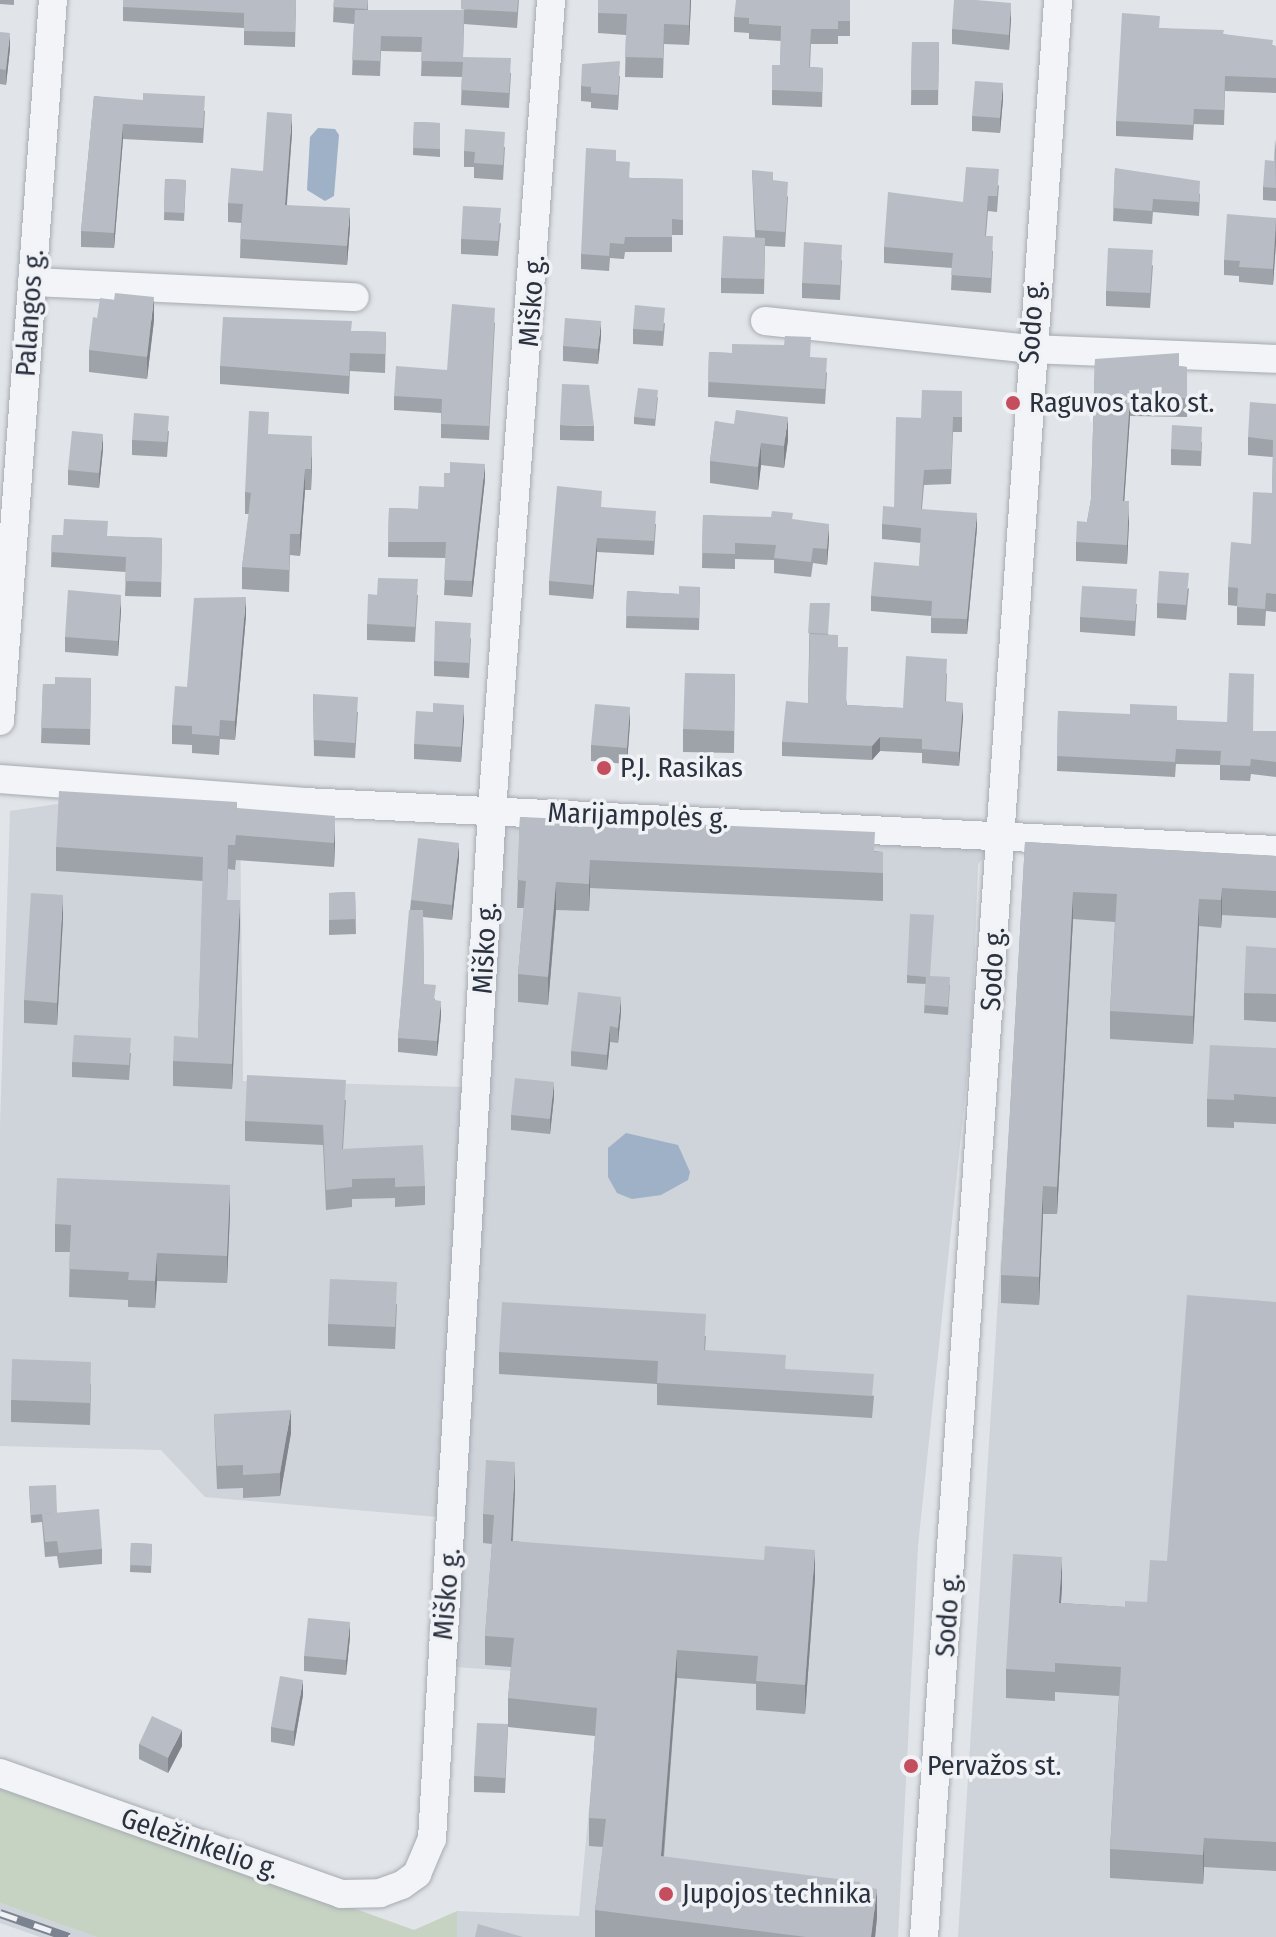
<!DOCTYPE html>
<meta charset="utf-8">
<style>
body{margin:0}
#map{position:relative;width:1276px;height:1937px;overflow:hidden;background:#e1e4e8;font-family:"Fira Sans Condensed",sans-serif}
div>[style]{position:absolute}
.built>*{inset:0;background:#cfd3da}
.green>*{inset:0;background:#c6d2c2}
.water>*{inset:0;background:#9eb1c6}
.roads{filter:drop-shadow(0 0 2px #a6abb2) drop-shadow(0 0 2px #a6abb2)}
.minor>*{height:28px;margin:-14px;padding:0 14px;transform-origin:14px;border-radius:14px;background:#f3f4f7}
.rail>*{height:9px;margin-top:-4.5px;transform-origin:0;background:repeating-linear-gradient(90deg,#f0f2f6 0 18px,#7b8391 0 36px);box-sizing:border-box;border-block:2px solid #7b8391}
.wall>*{inset:0;background:#9ea3a9}
.shaded-wall>*{inset:0;background:#81848a}
.building>*{inset:0;background:#b8bdc5}
.dots>*{width:22px;height:22px;translate:-50% -50%;box-sizing:border-box;border:4px solid #f0f2f6;border-radius:50%}
span{translate:-50% -50%;white-space:nowrap;text-align:center;line-height:1.15;-webkit-text-stroke:7px #f0f2f6;paint-order:stroke}
.street-label{font-size:28px;color:#2a313f}
.poi-label{font-size:28px;color:#2a313f}
.left{translate:0 -50%;text-align:left}
</style>
<div id="map">
<div class="built">
<i style="clip-path:polygon(78px 801px,240px 814px,243px 1081px,465px 1087px,438px 1517px,205px 1497px,161px 1450px,0 1446px,0 1127px,10px 811px)"></i>
<i style="clip-path:polygon(492px 810px,1001px 838px,978px 864px,972px 1030px,918px 1546px,898px 1937px,457px 1937px,457px 1911px,579px 1916px,601px 1677px,440px 1666px)"></i>
<i style="clip-path:polygon(1025px 870px,1276px 884px,1276px 1937px,958px 1937px)"></i>
<i style="clip-path:polygon(0 1903px,97px 1937px,40px 1937px,0 1923px)"></i>
</div>
<div class="green">
<i style="clip-path:polygon(0 1781px,414px 1930px,457px 1911px,457px 1937px,97px 1937px,0 1903px)"></i>
</div>
<div class="water">
<i style="clip-path:polygon(318px 128px,335px 129px,339px 135px,334px 196px,325px 201px,307px 190px,310px 137px)"></i>
<i style="clip-path:polygon(626px 1133px,678px 1145px,690px 1172px,688px 1180px,661px 1195px,632px 1199px,617px 1193px,608px 1177px,608px 1148px)"></i>
</div>
<div class="roads">
<div class="minor">
<i style="left:32px;top:282px;width:323px;rotate:2.7deg"></i>
<i style="left:765px;top:321px;width:266px;rotate:6deg"></i>
<i style="left:1030px;top:349px;width:246px;rotate:2.3deg"></i>
<i style="left:0;top:721px;width:723px;rotate:-85.8deg"></i>
<i style="left:0;top:779px;width:305px;rotate:4.3deg"></i>
<i style="left:304px;top:802px;width:973px;rotate:2.83deg"></i>
<i style="left:0;top:1773px;width:362px;rotate:19.5deg"></i>
<i style="left:341px;top:1894px;width:39px;rotate:-1deg"></i>
<i style="left:380px;top:1893px;width:23px;rotate:-20deg"></i>
<i style="left:402px;top:1885px;width:19px;rotate:-36deg"></i>
<i style="left:417px;top:1874px;width:38px;rotate:-67deg"></i>
<i style="left:432px;top:1839px;width:1031px;rotate:-86.66deg"></i>
<i style="left:492px;top:810px;width:812px;rotate:-85.83deg"></i>
<i style="left:924px;top:1937px;width:1942px;rotate:-86.04deg"></i>
</div>
</div>
<div class="rail">
<i style="left:0;top:1913px;width:73px;rotate:19.2deg"></i>
</div>
<div class="wall">
<i style="clip-path:polygon(0 0,14px 0,14px 5px,0 4px)"></i>
<i style="clip-path:polygon(123px 0,296px 0,295px 47px,244px 45px,244px 28px,123px 21px)"></i>
<i style="clip-path:polygon(334px 0,368px 0,368px 10px,461px 10px,519px 0,517px 28px,464px 24px,463px 57px,511px 73px,509px 108px,461px 105px,462px 77px,421px 76px,422px 52px,381px 51px,380px 76px,352px 75px,354px 24px,333px 22px)"></i>
<i style="clip-path:polygon(691px 0,689px 45px,664px 44px,663px 78px,625px 77px,626px 35px,598px 33px,598px 13px)"></i>
<i style="clip-path:polygon(850px 0,850px 36px,838px 36px,838px 44px,811px 44px,810px 67px,823px 68px,822px 107px,772px 105px,772px 65px,780px 65px,781px 41px,749px 39px,749px 33px,734px 32px,734px 17px)"></i>
<i style="clip-path:polygon(1011px 18px,1009px 50px,952px 44px,952px 29px)"></i>
<i style="clip-path:polygon(1160px 28px,1223px 34px,1276px 46px,1276px 93px,1225px 91px,1224px 125px,1194px 124px,1193px 140px,1116px 136px,1116px 121px)"></i>
<i style="clip-path:polygon(0 32px,10px 48px,6px 85px,0 84px)"></i>
<i style="clip-path:polygon(912px 42px,939px 42px,938px 105px,911px 105px)"></i>
<i style="clip-path:polygon(620px 76px,618px 110px,591px 108px,591px 102px,581px 101px,581px 86px)"></i>
<i style="clip-path:polygon(94px 96px,205px 111px,203px 143px,123px 139px,114px 248px,81px 247px,81px 231px)"></i>
<i style="clip-path:polygon(1003px 99px,1000px 133px,972px 131px,972px 116px)"></i>
<i style="clip-path:polygon(414px 122px,440px 123px,440px 157px,413px 155px)"></i>
<i style="clip-path:polygon(292px 133px,287px 205px,350px 227px,347px 265px,240px 258px,241px 223px,228px 222px,228px 203px,263px 171px)"></i>
<i style="clip-path:polygon(1276px 139px,1276px 201px,1263px 200px,1263px 187px,1274px 161px)"></i>
<i style="clip-path:polygon(505px 147px,503px 180px,474px 178px,474px 167px,464px 167px,464px 151px)"></i>
<i style="clip-path:polygon(616px 161px,630px 178px,683px 179px,683px 235px,672px 235px,672px 252px,625px 252px,624px 259px,610px 258px,609px 271px,581px 269px,581px 254px)"></i>
<i style="clip-path:polygon(1115px 168px,1200px 194px,1199px 216px,1153px 212px,1152px 224px,1113px 221px)"></i>
<i style="clip-path:polygon(752px 170px,773px 181px,788px 197px,785px 247px,765px 246px,764px 294px,721px 293px,721px 278px,755px 237px)"></i>
<i style="clip-path:polygon(165px 179px,186px 180px,184px 221px,164px 220px)"></i>
<i style="clip-path:polygon(999px 185px,997px 212px,988px 211px,986px 236px,993px 252px,991px 293px,951px 290px,952px 268px,884px 263px,884px 247px,963px 202px)"></i>
<i style="clip-path:polygon(1276px 218px,1276px 242px,1273px 285px,1239px 282px,1239px 276px,1224px 275px,1224px 260px)"></i>
<i style="clip-path:polygon(501px 223px,498px 256px,461px 254px,461px 239px)"></i>
<i style="clip-path:polygon(842px 260px,840px 300px,802px 298px,802px 283px)"></i>
<i style="clip-path:polygon(1153px 265px,1150px 308px,1106px 306px,1106px 291px)"></i>
<i style="clip-path:polygon(154px 320px,147px 379px,89px 372px,89px 350px)"></i>
<i style="clip-path:polygon(495px 322px,489px 440px,441px 438px,441px 413px,394px 410px,394px 396px,447px 370px)"></i>
<i style="clip-path:polygon(665px 323px,663px 346px,633px 344px,633px 329px)"></i>
<i style="clip-path:polygon(352px 331px,386px 332px,385px 373px,350px 371px,349px 394px,220px 384px,220px 366px)"></i>
<i style="clip-path:polygon(601px 336px,598px 364px,563px 361px,563px 346px)"></i>
<i style="clip-path:polygon(709px 352px,811px 357px,827px 373px,825px 404px,708px 397px)"></i>
<i style="clip-path:polygon(1095px 359px,1187px 367px,1187px 417px,1130px 416px,1124px 501px,1129px 521px,1127px 564px,1076px 561px,1076px 542px,1087px 522px,1091px 499px)"></i>
<i style="clip-path:polygon(962px 391px,962px 432px,953px 432px,951px 484px,924px 485px,922px 509px,977px 528px,967px 634px,931px 633px,931px 616px,871px 611px,871px 596px,919px 566px,921px 543px,882px 539px,882px 524px,894px 507px)"></i>
<i style="clip-path:polygon(658px 397px,655px 426px,634px 424px,634px 417px)"></i>
<i style="clip-path:polygon(1276px 404px,1276px 612px,1266px 611px,1265px 626px,1237px 625px,1237px 606px,1228px 605px,1228px 587px,1251px 544px,1272px 493px,1273px 457px,1248px 455px,1248px 437px)"></i>
<i style="clip-path:polygon(715px 421px,788px 440px,784px 468px,761px 465px,758px 490px,710px 483px,710px 461px)"></i>
<i style="clip-path:polygon(560px 425px,594px 426px,594px 441px,560px 440px)"></i>
<i style="clip-path:polygon(169px 431px,167px 457px,132px 455px,132px 440px)"></i>
<i style="clip-path:polygon(269px 434px,312px 458px,311px 490px,305px 490px,300px 556px,290px 555px,289px 592px,242px 589px,242px 567px,249px 514px,245px 514px,245px 492px)"></i>
<i style="clip-path:polygon(1202px 442px,1201px 466px,1171px 465px,1171px 449px)"></i>
<i style="clip-path:polygon(103px 449px,99px 488px,68px 485px,68px 470px)"></i>
<i style="clip-path:polygon(485px 479px,472px 597px,444px 595px,446px 558px,388px 557px,389px 508px,418px 509px,444px 487px)"></i>
<i style="clip-path:polygon(602px 507px,656px 524px,654px 555px,597px 552px,593px 599px,549px 595px,549px 581px)"></i>
<i style="clip-path:polygon(703px 515px,793px 520px,829px 539px,827px 565px,813px 563px,811px 577px,774px 573px,774px 560px,735px 559px,735px 569px,702px 568px)"></i>
<i style="clip-path:polygon(52px 535px,162px 538px,161px 597px,125px 596px,126px 572px,51px 567px)"></i>
<i style="clip-path:polygon(700px 587px,699px 630px,626px 628px,627px 591px,679px 594px)"></i>
<i style="clip-path:polygon(1189px 588px,1186px 620px,1157px 618px,1157px 603px)"></i>
<i style="clip-path:polygon(377px 595px,418px 595px,415px 642px,367px 640px,367px 624px)"></i>
<i style="clip-path:polygon(810px 603px,828px 634px,838px 647px,847px 705px,903px 708px,947px 673px,946px 701px,963px 717px,959px 766px,922px 763px,922px 753px,880px 751px,872px 760px,782px 756px,782px 742px,808px 703px)"></i>
<i style="clip-path:polygon(1137px 604px,1135px 636px,1080px 632px,1080px 617px)"></i>
<i style="clip-path:polygon(121px 610px,118px 656px,65px 652px,65px 637px)"></i>
<i style="clip-path:polygon(246px 616px,235px 740px,220px 739px,219px 755px,192px 753px,192px 745px,172px 744px,172px 725px,187px 687px)"></i>
<i style="clip-path:polygon(471px 638px,469px 678px,434px 676px,434px 661px)"></i>
<i style="clip-path:polygon(735px 674px,734px 753px,683px 752px,683px 729px)"></i>
<i style="clip-path:polygon(91px 678px,90px 745px,41px 743px,43px 684px,55px 684px)"></i>
<i style="clip-path:polygon(313px 694px,358px 712px,355px 758px,314px 756px)"></i>
<i style="clip-path:polygon(1058px 711px,1177px 720px,1253px 731px,1276px 731px,1276px 777px,1251px 774px,1250px 781px,1220px 780px,1220px 765px,1176px 764px,1175px 777px,1057px 771px)"></i>
<i style="clip-path:polygon(433px 712px,464px 720px,461px 762px,414px 759px,414px 744px)"></i>
<i style="clip-path:polygon(630px 722px,627px 764px,591px 761px,591px 745px)"></i>
<i style="clip-path:polygon(237px 808px,335px 841px,334px 867px,236px 860px,235px 870px,228px 869px,227px 900px,240px 925px,232px 1089px,173px 1086px,173px 1061px,198px 1038px,203px 881px,56px 871px,56px 847px)"></i>
<i style="clip-path:polygon(520px 817px,883px 852px,883px 901px,590px 888px,589px 911px,556px 910px,548px 1005px,518px 1002px,518px 974px,524px 908px,517px 908px)"></i>
<i style="clip-path:polygon(1025px 842px,1276px 856px,1276px 918px,1222px 915px,1221px 928px,1199px 926px,1193px 1044px,1110px 1039px,1110px 1011px,1115px 922px,1073px 919px,1057px 1214px,1043px 1214px,1039px 1305px,1001px 1303px,1001px 1275px)"></i>
<i style="clip-path:polygon(459px 858px,452px 920px,423px 917px,424px 984px,436px 1001px,441px 1015px,437px 1056px,398px 1052px,398px 1038px,411px 900px)"></i>
<i style="clip-path:polygon(355px 892px,356px 934px,329px 935px,329px 893px)"></i>
<i style="clip-path:polygon(63px 918px,57px 1025px,24px 1023px,24px 1000px)"></i>
<i style="clip-path:polygon(1276px 948px,1276px 1022px,1244px 1020px,1244px 993px)"></i>
<i style="clip-path:polygon(907px 975px,931px 976px,950px 985px,948px 1015px,924px 1013px,926px 984px,907px 983px)"></i>
<i style="clip-path:polygon(621px 1012px,618px 1043px,610px 1042px,607px 1070px,571px 1066px,571px 1051px)"></i>
<i style="clip-path:polygon(1276px 1048px,1276px 1124px,1234px 1122px,1234px 1128px,1207px 1127px,1207px 1099px)"></i>
<i style="clip-path:polygon(131px 1053px,129px 1080px,72px 1077px,72px 1062px)"></i>
<i style="clip-path:polygon(554px 1097px,550px 1134px,511px 1130px,511px 1115px)"></i>
<i style="clip-path:polygon(346px 1100px,343px 1149px,425px 1186px,425px 1205px,395px 1207px,395px 1198px,352px 1199px,352px 1207px,326px 1210px,323px 1145px,245px 1141px,245px 1121px)"></i>
<i style="clip-path:polygon(230px 1212px,227px 1283px,157px 1281px,155px 1308px,128px 1307px,128px 1300px,69px 1297px,70px 1252px,55px 1252px,55px 1224px)"></i>
<i style="clip-path:polygon(1276px 1302px,1276px 1871px,1204px 1867px,1203px 1884px,1110px 1878px,1110px 1849px,1119px 1696px,1055px 1692px,1055px 1701px,1006px 1698px,1006px 1669px,1062px 1586px,1061px 1603px,1125px 1607px,1147px 1602px,1167px 1561px)"></i>
<i style="clip-path:polygon(397px 1304px,395px 1349px,328px 1346px,328px 1324px)"></i>
<i style="clip-path:polygon(706px 1336px,705px 1350px,786px 1369px,874px 1396px,872px 1418px,657px 1405px,657px 1384px,499px 1374px,499px 1352px)"></i>
<i style="clip-path:polygon(91px 1384px,90px 1425px,11px 1422px,11px 1400px)"></i>
<i style="clip-path:polygon(214px 1414px,291px 1433px,280px 1496px,243px 1498px,243px 1488px,217px 1489px)"></i>
<i style="clip-path:polygon(29px 1486px,57px 1513px,102px 1549px,102px 1564px,59px 1568px,57px 1556px,45px 1557px,42px 1522px,31px 1523px)"></i>
<i style="clip-path:polygon(515px 1490px,513px 1541px,815px 1578px,805px 1714px,756px 1710px,756px 1684px,677px 1678px,664px 1857px,860px 1886px,877px 1917px,875px 1937px,595px 1937px,595px 1910px,603px 1847px,589px 1846px,589px 1818px,595px 1736px,508px 1727px,505px 1793px,474px 1792px,474px 1776px,508px 1724px,508px 1698px,511px 1667px,485px 1665px,485px 1636px,492px 1544px,483px 1543px,483px 1514px)"></i>
<i style="clip-path:polygon(131px 1543px,152px 1544px,151px 1573px,130px 1572px)"></i>
<i style="clip-path:polygon(350px 1637px,346px 1675px,304px 1671px,304px 1656px)"></i>
<i style="clip-path:polygon(303px 1695px,294px 1746px,271px 1742px,271px 1727px)"></i>
<i style="clip-path:polygon(139px 1744px,182px 1746px,168px 1773px,139px 1759px)"></i>
</div>
<div class="shaded-wall">
<i style="clip-path:polygon(690px 0,691px 0,689px 45px,689px 25px)"></i>
<i style="clip-path:polygon(1011px 3px,1011px 18px,1009px 50px,1009px 35px)"></i>
<i style="clip-path:polygon(10px 33px,10px 48px,6px 85px,6px 70px)"></i>
<i style="clip-path:polygon(1003px 83px,1003px 99px,1000px 133px,1000px 118px)"></i>
<i style="clip-path:polygon(292px 114px,292px 133px,285px 224px,285px 205px)"></i>
<i style="clip-path:polygon(123px 124px,123px 139px,114px 248px,114px 233px)"></i>
<i style="clip-path:polygon(350px 208px,350px 227px,347px 265px,347px 246px)"></i>
<i style="clip-path:polygon(1276px 227px,1276px 242px,1273px 285px,1273px 269px)"></i>
<i style="clip-path:polygon(154px 297px,154px 320px,147px 379px,147px 357px)"></i>
<i style="clip-path:polygon(601px 321px,601px 336px,598px 364px,598px 349px)"></i>
<i style="clip-path:polygon(1130px 397px,1130px 416px,1123px 520px,1123px 501px)"></i>
<i style="clip-path:polygon(788px 417px,788px 440px,784px 468px,784px 446px)"></i>
<i style="clip-path:polygon(103px 434px,103px 449px,99px 488px,99px 473px)"></i>
<i style="clip-path:polygon(312px 436px,312px 458px,311px 490px,311px 469px)"></i>
<i style="clip-path:polygon(761px 443px,761px 465px,758px 490px,758px 467px)"></i>
<i style="clip-path:polygon(485px 464px,485px 479px,472px 597px,472px 581px)"></i>
<i style="clip-path:polygon(305px 469px,305px 490px,300px 556px,300px 534px)"></i>
<i style="clip-path:polygon(1129px 501px,1129px 521px,1127px 564px,1127px 545px)"></i>
<i style="clip-path:polygon(977px 513px,977px 528px,967px 634px,967px 619px)"></i>
<i style="clip-path:polygon(829px 524px,829px 539px,827px 565px,827px 549px)"></i>
<i style="clip-path:polygon(597px 538px,597px 552px,593px 599px,593px 585px)"></i>
<i style="clip-path:polygon(121px 595px,121px 610px,118px 656px,118px 641px)"></i>
<i style="clip-path:polygon(246px 597px,246px 616px,235px 740px,235px 721px)"></i>
<i style="clip-path:polygon(963px 703px,963px 717px,959px 766px,959px 752px)"></i>
<i style="clip-path:polygon(464px 705px,464px 720px,461px 762px,461px 747px)"></i>
<i style="clip-path:polygon(630px 707px,630px 722px,627px 764px,627px 748px)"></i>
<i style="clip-path:polygon(880px 737px,880px 751px,872px 760px,872px 746px)"></i>
<i style="clip-path:polygon(335px 816px,335px 841px,334px 867px,334px 843px)"></i>
<i style="clip-path:polygon(459px 843px,459px 858px,452px 920px,452px 905px)"></i>
<i style="clip-path:polygon(590px 860px,590px 888px,589px 911px,589px 884px)"></i>
<i style="clip-path:polygon(556px 882px,556px 910px,548px 1005px,548px 977px)"></i>
<i style="clip-path:polygon(1222px 888px,1222px 915px,1221px 928px,1221px 900px)"></i>
<i style="clip-path:polygon(1073px 892px,1073px 919px,1057px 1214px,1057px 1187px)"></i>
<i style="clip-path:polygon(63px 895px,63px 918px,57px 1025px,57px 1003px)"></i>
<i style="clip-path:polygon(1199px 899px,1199px 926px,1193px 1044px,1193px 1016px)"></i>
<i style="clip-path:polygon(240px 900px,240px 925px,232px 1089px,232px 1064px)"></i>
<i style="clip-path:polygon(621px 997px,621px 1012px,618px 1043px,618px 1028px)"></i>
<i style="clip-path:polygon(441px 1001px,441px 1015px,437px 1056px,437px 1041px)"></i>
<i style="clip-path:polygon(610px 1026px,610px 1042px,607px 1070px,607px 1055px)"></i>
<i style="clip-path:polygon(554px 1082px,554px 1097px,550px 1134px,550px 1119px)"></i>
<i style="clip-path:polygon(230px 1185px,230px 1212px,227px 1283px,227px 1256px)"></i>
<i style="clip-path:polygon(1043px 1186px,1043px 1214px,1039px 1305px,1039px 1277px)"></i>
<i style="clip-path:polygon(157px 1253px,157px 1281px,155px 1308px,155px 1281px)"></i>
<i style="clip-path:polygon(291px 1410px,291px 1433px,280px 1496px,280px 1473px)"></i>
<i style="clip-path:polygon(515px 1462px,515px 1490px,511px 1569px,511px 1541px)"></i>
<i style="clip-path:polygon(815px 1550px,815px 1578px,805px 1714px,805px 1685px)"></i>
<i style="clip-path:polygon(1062px 1557px,1062px 1586px,1059px 1632px,1059px 1603px)"></i>
<i style="clip-path:polygon(350px 1622px,350px 1637px,346px 1675px,346px 1660px)"></i>
<i style="clip-path:polygon(677px 1650px,677px 1678px,661px 1885px,661px 1856px)"></i>
<i style="clip-path:polygon(303px 1680px,303px 1695px,294px 1746px,294px 1731px)"></i>
<i style="clip-path:polygon(182px 1730px,182px 1746px,168px 1773px,168px 1758px)"></i>
<i style="clip-path:polygon(1204px 1838px,1204px 1867px,1203px 1884px,1203px 1855px)"></i>
<i style="clip-path:polygon(877px 1889px,877px 1917px,875px 1937px,871px 1937px)"></i>
</div>
<div class="building">
<i style="clip-path:polygon(123px 0,296px 0,295px 32px,244px 31px,244px 13px,123px 7px)"></i>
<i style="clip-path:polygon(334px 0,368px 0,367px 9px,333px 7px)"></i>
<i style="clip-path:polygon(461px 0,518px 0,517px 12px,461px 9px)"></i>
<i style="clip-path:polygon(598px 0,690px 0,689px 25px,664px 24px,663px 58px,625px 57px,627px 14px,598px 13px)"></i>
<i style="clip-path:polygon(736px 0,850px 0,850px 21px,838px 21px,838px 29px,811px 29px,809px 67px,823px 68px,822px 92px,772px 90px,772px 65px,780px 65px,781px 26px,749px 24px,749px 18px,734px 17px)"></i>
<i style="clip-path:polygon(954px 0,976px 0,1011px 3px,1009px 35px,952px 29px)"></i>
<i style="clip-path:polygon(355px 10px,464px 10px,463px 57px,511px 58px,509px 93px,461px 90px,463px 62px,421px 61px,422px 37px,381px 36px,380px 61px,352px 60px)"></i>
<i style="clip-path:polygon(1122px 13px,1160px 16px,1159px 28px,1224px 30px,1223px 34px,1273px 40px,1272px 46px,1276px 46px,1276px 78px,1225px 76px,1224px 110px,1194px 109px,1193px 125px,1116px 121px)"></i>
<i style="clip-path:polygon(0 32px,10px 33px,6px 70px,0 69px)"></i>
<i style="clip-path:polygon(912px 42px,939px 42px,938px 90px,911px 90px)"></i>
<i style="clip-path:polygon(620px 61px,618px 95px,591px 93px,591px 87px,581px 86px,582px 64px)"></i>
<i style="clip-path:polygon(975px 81px,1003px 83px,1000px 118px,972px 116px)"></i>
<i style="clip-path:polygon(143px 93px,205px 96px,203px 128px,123px 124px,114px 233px,81px 231px,94px 96px,143px 100px)"></i>
<i style="clip-path:polygon(267px 112px,292px 114px,285px 205px,350px 208px,347px 246px,240px 239px,243px 204px,228px 203px,231px 168px,263px 171px)"></i>
<i style="clip-path:polygon(414px 122px,440px 123px,440px 149px,413px 148px)"></i>
<i style="clip-path:polygon(465px 129px,505px 132px,503px 165px,474px 163px,475px 152px,464px 151px)"></i>
<i style="clip-path:polygon(1275px 139px,1276px 188px,1263px 187px,1265px 160px,1274px 161px)"></i>
<i style="clip-path:polygon(586px 148px,616px 150px,616px 161px,630px 162px,629px 178px,683px 179px,683px 220px,672px 219px,672px 237px,625px 237px,624px 244px,610px 243px,609px 256px,581px 254px)"></i>
<i style="clip-path:polygon(966px 167px,999px 169px,997px 196px,988px 196px,985px 236px,993px 236px,991px 278px,951px 275px,953px 253px,884px 247px,888px 192px,963px 202px)"></i>
<i style="clip-path:polygon(1115px 168px,1200px 181px,1199px 202px,1153px 199px,1152px 211px,1113px 208px)"></i>
<i style="clip-path:polygon(752px 170px,773px 172px,773px 180px,788px 182px,785px 232px,756px 230px)"></i>
<i style="clip-path:polygon(165px 179px,186px 180px,184px 213px,164px 212px)"></i>
<i style="clip-path:polygon(463px 206px,501px 208px,498px 241px,461px 239px)"></i>
<i style="clip-path:polygon(1227px 214px,1276px 218px,1273px 269px,1239px 267px,1240px 261px,1224px 260px)"></i>
<i style="clip-path:polygon(723px 236px,765px 238px,764px 279px,721px 278px)"></i>
<i style="clip-path:polygon(804px 242px,842px 245px,840px 285px,802px 283px)"></i>
<i style="clip-path:polygon(1108px 248px,1153px 250px,1150px 293px,1106px 291px)"></i>
<i style="clip-path:polygon(115px 293px,154px 297px,147px 357px,89px 350px,93px 317px,97px 318px,100px 298px,114px 300px)"></i>
<i style="clip-path:polygon(452px 304px,495px 308px,489px 426px,441px 424px,442px 399px,394px 396px,396px 366px,447px 370px)"></i>
<i style="clip-path:polygon(635px 305px,665px 308px,663px 331px,633px 329px)"></i>
<i style="clip-path:polygon(223px 317px,352px 321px,351px 331px,386px 332px,385px 354px,350px 353px,349px 376px,220px 366px)"></i>
<i style="clip-path:polygon(565px 318px,601px 321px,598px 349px,563px 346px)"></i>
<i style="clip-path:polygon(785px 336px,811px 337px,810px 357px,827px 358px,825px 389px,708px 382px,709px 352px,732px 353px,732px 344px,784px 345px)"></i>
<i style="clip-path:polygon(1179px 353px,1179px 366px,1187px 367px,1187px 398px,1130px 397px,1123px 501px,1129px 501px,1127px 545px,1076px 542px,1077px 521px,1087px 522px,1091px 499px,1095px 359px)"></i>
<i style="clip-path:polygon(562px 384px,589px 385px,594px 426px,560px 425px)"></i>
<i style="clip-path:polygon(638px 388px,658px 390px,655px 419px,634px 417px)"></i>
<i style="clip-path:polygon(922px 390px,962px 391px,962px 417px,953px 417px,951px 469px,924px 470px,921px 509px,977px 513px,967px 619px,931px 618px,932px 601px,871px 596px,874px 562px,919px 566px,921px 528px,882px 524px,883px 506px,894px 507px,896px 417px,921px 418px)"></i>
<i style="clip-path:polygon(1250px 402px,1276px 404px,1276px 594px,1266px 593px,1265px 609px,1237px 607px,1238px 588px,1228px 587px,1231px 542px,1251px 544px,1253px 492px,1272px 493px,1273px 440px,1248px 437px)"></i>
<i style="clip-path:polygon(736px 410px,788px 417px,784px 446px,761px 443px,758px 467px,710px 461px,715px 421px,734px 424px)"></i>
<i style="clip-path:polygon(249px 411px,269px 412px,268px 434px,312px 436px,311px 469px,305px 469px,300px 534px,290px 534px,289px 570px,242px 567px,251px 493px,245px 492px)"></i>
<i style="clip-path:polygon(134px 413px,169px 416px,167px 442px,132px 440px)"></i>
<i style="clip-path:polygon(1172px 425px,1202px 427px,1201px 451px,1171px 449px)"></i>
<i style="clip-path:polygon(72px 431px,103px 434px,99px 473px,68px 470px)"></i>
<i style="clip-path:polygon(450px 462px,485px 464px,472px 581px,444px 580px,446px 542px,388px 542px,389px 508px,418px 509px,419px 486px,444px 487px,444px 473px,450px 473px)"></i>
<i style="clip-path:polygon(557px 486px,602px 491px,601px 507px,656px 511px,654px 541px,597px 538px,593px 585px,549px 581px)"></i>
<i style="clip-path:polygon(772px 511px,793px 513px,792px 519px,829px 524px,827px 549px,813px 548px,811px 562px,774px 558px,776px 545px,735px 543px,735px 554px,702px 553px,703px 515px,771px 517px)"></i>
<i style="clip-path:polygon(64px 519px,108px 521px,107px 536px,162px 538px,161px 582px,125px 581px,126px 557px,51px 552px,52px 535px,63px 535px)"></i>
<i style="clip-path:polygon(1159px 571px,1189px 573px,1186px 605px,1157px 603px)"></i>
<i style="clip-path:polygon(378px 578px,418px 579px,415px 627px,367px 624px,368px 594px,377px 595px)"></i>
<i style="clip-path:polygon(679px 586px,700px 587px,699px 618px,626px 616px,627px 591px,679px 594px)"></i>
<i style="clip-path:polygon(1082px 586px,1137px 589px,1135px 621px,1080px 617px)"></i>
<i style="clip-path:polygon(68px 590px,121px 595px,118px 641px,65px 637px)"></i>
<i style="clip-path:polygon(246px 597px,235px 721px,220px 720px,219px 736px,192px 734px,192px 726px,172px 725px,175px 686px,187px 687px,194px 598px)"></i>
<i style="clip-path:polygon(810px 603px,830px 603px,828px 634px,808px 633px)"></i>
<i style="clip-path:polygon(435px 621px,471px 623px,469px 663px,434px 661px)"></i>
<i style="clip-path:polygon(810px 634px,838px 635px,838px 647px,848px 647px,846px 705px,903px 708px,906px 656px,947px 659px,945px 701px,963px 703px,959px 752px,922px 749px,922px 739px,880px 737px,872px 746px,782px 742px,786px 701px,808px 703px)"></i>
<i style="clip-path:polygon(685px 673px,735px 674px,734px 731px,683px 729px)"></i>
<i style="clip-path:polygon(1229px 673px,1254px 674px,1253px 731px,1276px 731px,1276px 762px,1251px 759px,1250px 766px,1220px 765px,1221px 751px,1176px 749px,1175px 762px,1057px 756px,1058px 711px,1130px 714px,1130px 704px,1177px 706px,1177px 720px,1227px 722px)"></i>
<i style="clip-path:polygon(55px 677px,91px 678px,90px 729px,41px 728px,43px 684px,55px 684px)"></i>
<i style="clip-path:polygon(313px 694px,358px 697px,355px 743px,314px 740px)"></i>
<i style="clip-path:polygon(433px 703px,464px 705px,461px 747px,414px 744px,416px 711px,433px 712px)"></i>
<i style="clip-path:polygon(595px 704px,630px 707px,627px 748px,591px 745px)"></i>
<i style="clip-path:polygon(59px 791px,237px 802px,237px 808px,335px 816px,334px 843px,236px 835px,235px 845px,228px 845px,227px 900px,240px 900px,232px 1064px,173px 1061px,174px 1036px,198px 1038px,203px 857px,56px 847px)"></i>
<i style="clip-path:polygon(520px 817px,875px 832px,874px 852px,883px 852px,883px 873px,590px 860px,589px 884px,556px 882px,548px 977px,518px 974px,526px 881px,517px 880px)"></i>
<i style="clip-path:polygon(418px 838px,459px 843px,452px 905px,411px 900px)"></i>
<i style="clip-path:polygon(1025px 842px,1276px 856px,1276px 891px,1222px 888px,1221px 900px,1199px 899px,1193px 1016px,1110px 1011px,1117px 894px,1073px 892px,1057px 1187px,1043px 1186px,1039px 1277px,1001px 1275px)"></i>
<i style="clip-path:polygon(355px 892px,356px 919px,329px 920px,329px 893px)"></i>
<i style="clip-path:polygon(31px 893px,63px 895px,57px 1003px,24px 1000px)"></i>
<i style="clip-path:polygon(409px 910px,423px 910px,424px 984px,436px 985px,434px 1000px,441px 1001px,437px 1041px,398px 1038px)"></i>
<i style="clip-path:polygon(910px 914px,934px 915px,930px 976px,950px 977px,948px 1007px,924px 1005px,926px 977px,907px 975px)"></i>
<i style="clip-path:polygon(1246px 946px,1276px 948px,1276px 994px,1244px 993px)"></i>
<i style="clip-path:polygon(578px 992px,621px 997px,618px 1028px,610px 1026px,607px 1055px,571px 1051px)"></i>
<i style="clip-path:polygon(74px 1035px,131px 1038px,129px 1065px,72px 1062px)"></i>
<i style="clip-path:polygon(1210px 1045px,1276px 1048px,1276px 1097px,1234px 1094px,1234px 1100px,1207px 1099px)"></i>
<i style="clip-path:polygon(247px 1075px,346px 1080px,342px 1149px,423px 1145px,425px 1186px,395px 1187px,395px 1178px,352px 1179px,352px 1187px,326px 1190px,323px 1125px,245px 1121px)"></i>
<i style="clip-path:polygon(515px 1078px,554px 1082px,550px 1119px,511px 1115px)"></i>
<i style="clip-path:polygon(57px 1178px,230px 1185px,227px 1256px,157px 1253px,155px 1281px,128px 1280px,129px 1272px,69px 1269px,71px 1225px,55px 1224px)"></i>
<i style="clip-path:polygon(330px 1279px,397px 1282px,395px 1327px,328px 1324px)"></i>
<i style="clip-path:polygon(1187px 1295px,1276px 1302px,1276px 1842px,1204px 1838px,1203px 1855px,1110px 1849px,1121px 1667px,1055px 1663px,1055px 1672px,1006px 1669px,1013px 1554px,1062px 1557px,1059px 1603px,1125px 1607px,1125px 1601px,1147px 1602px,1150px 1560px,1167px 1561px)"></i>
<i style="clip-path:polygon(502px 1302px,706px 1314px,704px 1350px,786px 1355px,785px 1369px,874px 1374px,872px 1396px,657px 1383px,658px 1361px,499px 1352px)"></i>
<i style="clip-path:polygon(12px 1359px,91px 1362px,90px 1403px,11px 1400px)"></i>
<i style="clip-path:polygon(291px 1410px,280px 1473px,243px 1475px,243px 1465px,217px 1466px,214px 1414px)"></i>
<i style="clip-path:polygon(486px 1460px,515px 1462px,511px 1541px,764px 1560px,765px 1546px,815px 1550px,805px 1685px,756px 1681px,758px 1656px,677px 1650px,661px 1856px,860px 1882px,860px 1886px,877px 1889px,871px 1937px,806px 1937px,595px 1910px,606px 1819px,589px 1818px,597px 1708px,508px 1698px,514px 1638px,485px 1636px,494px 1515px,483px 1514px)"></i>
<i style="clip-path:polygon(56px 1485px,57px 1513px,31px 1515px,29px 1486px)"></i>
<i style="clip-path:polygon(99px 1509px,102px 1549px,59px 1553px,57px 1541px,45px 1542px,42px 1514px)"></i>
<i style="clip-path:polygon(131px 1543px,152px 1544px,151px 1566px,130px 1565px)"></i>
<i style="clip-path:polygon(308px 1618px,350px 1622px,346px 1660px,304px 1656px)"></i>
<i style="clip-path:polygon(280px 1676px,303px 1680px,294px 1731px,271px 1727px)"></i>
<i style="clip-path:polygon(152px 1716px,182px 1730px,168px 1758px,139px 1744px)"></i>
<i style="clip-path:polygon(477px 1723px,508px 1724px,505px 1778px,474px 1776px)"></i>
<i style="clip-path:polygon(478px 1924px,523px 1937px,475px 1937px)"></i>
</div>
<div class="dots">
<i style="left:1013px;top:403px;background:#c54e5e"></i>
<i style="left:604px;top:768px;background:#c54e5e"></i>
<i style="left:911px;top:1766px;background:#c54e5e"></i>
<i style="left:666px;top:1894px;background:#c54e5e"></i>
</div>
<div class="street-label">
<span style="left:532px;top:301px;rotate:-86deg">Miško g.</span>
<span style="left:30px;top:313px;rotate:-86deg">Palangos g.</span>
<span style="left:1032px;top:322px;rotate:-86deg">Sodo g.</span>
<span style="left:638px;top:816px;rotate:2deg">Marijampolės g.</span>
<span style="left:485px;top:948px;rotate:-87deg">Miško g.</span>
<span style="left:993px;top:969px;rotate:-87deg">Sodo g.</span>
<span style="left:447px;top:1594px;rotate:-85deg">Miško g.</span>
<span style="left:948px;top:1615px;rotate:-86deg">Sodo g.</span>
<span style="left:200px;top:1844px;rotate:19deg">Geležinkelio g.</span>
</div>
<div class="poi-label">
<span class="left" style="left:1029px;top:403px">Raguvos tako st.</span>
<span class="left" style="left:620px;top:768px">P.J. Rasikas</span>
<span class="left" style="left:927px;top:1766px">Pervažos st.</span>
<span class="left" style="left:682px;top:1894px">Jupojos technika</span>
</div>
</div>
